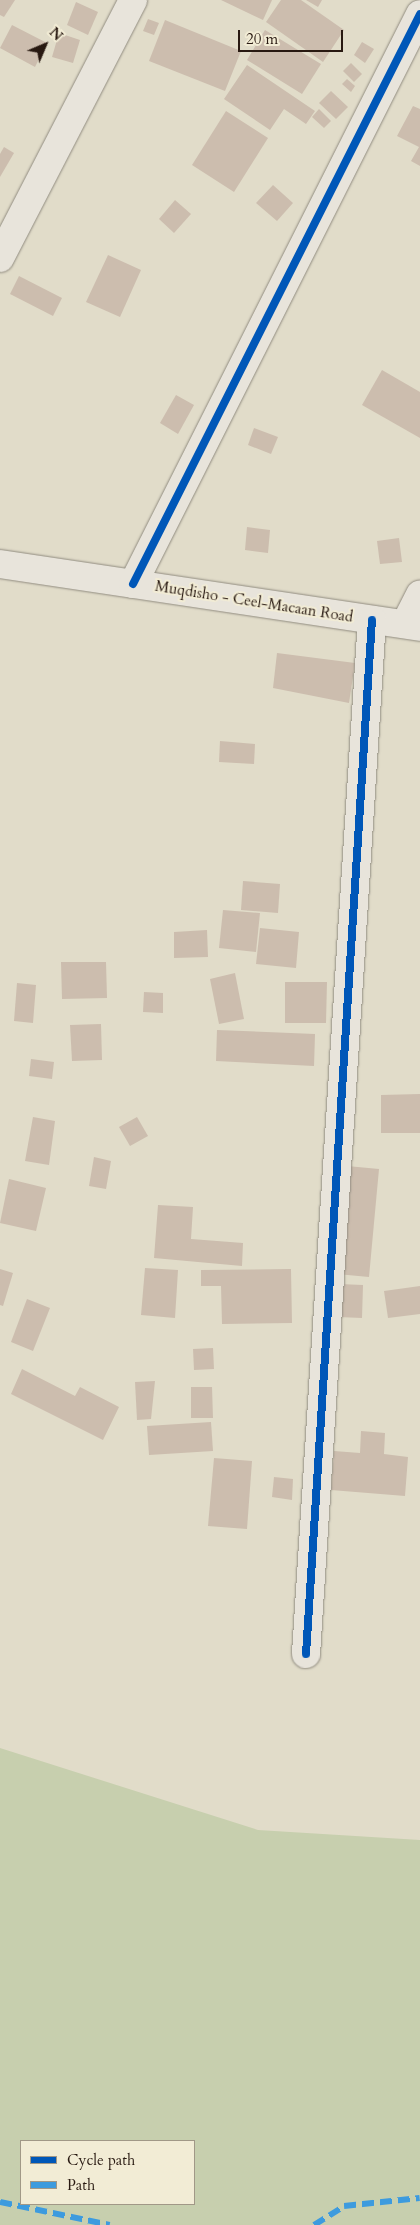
<!DOCTYPE html>
<style>
body{margin:0}
#map{position:relative;width:420px;height:2225px;overflow:hidden;background:#e1dcc9;font-family:Cardo,serif}
div>[style]{position:absolute}
.green>*{inset:0;background:#c7cfae}
.building>*{inset:0;background:#ccbdae}
.roads{filter:drop-shadow(0 0 1px #918c80) drop-shadow(0 0 1px #918c80)}
.minor>*{height:28px;margin:-14px;padding:0 14px;transform-origin:14px;border-radius:14px;background:#e8e4db}
.quiet>*{height:6px;margin-top:-3px;transform-origin:0;background:repeating-linear-gradient(90deg,#3d9bde 0 12px,transparent 0 18px)}
.cycleway>*{height:8px;margin:-4px;padding:0 4px;transform-origin:4px;border-radius:4px;background:#0057b8}
span{translate:-50% -50%;white-space:nowrap;text-align:center;line-height:1.15;-webkit-text-stroke:4px #f2ecd5;paint-order:stroke}
.street-label{font-size:15px;color:#281911}
.legend{position:absolute;left:20px;top:2140px;width:175px;height:65px;box-sizing:border-box;background:#f2ecd5;border:1px solid #a19887;margin:0;padding:6px 9px;list-style:none;font-size:15px;color:#281911}
.legend li{display:flex;align-items:center;gap:10px;height:25px}
.legend b{width:25px;border:1px solid #a19887}
.north{position:absolute;left:20px;top:20px;width:50px;height:50px;-webkit-text-stroke:4px #f2ecd5;paint-order:stroke;rotate:45deg;font-size:14px;font-weight:700;line-height:20px;text-align:center;color:#281911}
.north::after{content:'';display:block;margin:auto;width:18px;height:22px;background:#281911;clip-path:polygon(50% 0,100% 100%,50% 72%,0 100%)}
.scale{position:absolute;left:238px;top:30px;width:105px;height:22px;box-sizing:border-box;border:2px solid #281911;border-top:0;padding-left:6px;font-size:15px;line-height:18px;white-space:nowrap;color:#281911;-webkit-text-stroke:4px #f2ecd5;paint-order:stroke}
</style>
<div id="map">
<div class="green">
<i style="clip-path:polygon(evenodd,0 1748px,258px 1830px,420px 1840px,420px 2225px,0 2225px,0 1748px,21px 2141px,194px 2141px,194px 2204px,21px 2204px,21px 2141px)"></i>
</div>
<div class="building">
<i style="clip-path:polygon(0 0,15px 0,4px 17px,0 15px)"></i>
<i style="clip-path:polygon(221px 0,272px 0,263px 20px)"></i>
<i style="clip-path:polygon(281px 0,301px 0,344px 30px,323px 62px,266px 22px)"></i>
<i style="clip-path:polygon(306px 0,322px 0,318px 7px)"></i>
<i style="clip-path:polygon(76px 2px,98px 12px,88px 35px,67px 25px)"></i>
<i style="clip-path:polygon(148px 19px,159px 23px,154px 35px,143px 31px)"></i>
<i style="clip-path:polygon(165px 20px,241px 51px,225px 91px,149px 61px)"></i>
<i style="clip-path:polygon(12px 25px,47px 43px,35px 67px,0 48px)"></i>
<i style="clip-path:polygon(265px 30px,321px 64px,302px 94px,247px 60px)"></i>
<i style="clip-path:polygon(59px 33px,80px 40px,73px 63px,52px 57px)"></i>
<i style="clip-path:polygon(362px 42px,374px 49px,365px 63px,354px 55px)"></i>
<i style="clip-path:polygon(351px 63px,362px 74px,354px 82px,343px 71px)"></i>
<i style="clip-path:polygon(247px 65px,315px 111px,306px 124px,284px 109px,270px 130px,224px 99px)"></i>
<i style="clip-path:polygon(347px 79px,355px 86px,351px 92px,342px 84px)"></i>
<i style="clip-path:polygon(331px 91px,348px 107px,336px 119px,319px 103px)"></i>
<i style="clip-path:polygon(413px 106px,420px 109px,420px 166px,411px 161px,419px 147px,397px 136px)"></i>
<i style="clip-path:polygon(319px 109px,331px 121px,324px 128px,312px 117px)"></i>
<i style="clip-path:polygon(226px 111px,268px 138px,234px 192px,192px 165px)"></i>
<i style="clip-path:polygon(4px 147px,14px 153px,0 177px,0 154px)"></i>
<i style="clip-path:polygon(273px 185px,293px 203px,277px 221px,256px 203px)"></i>
<i style="clip-path:polygon(175px 200px,191px 214px,174px 233px,159px 219px)"></i>
<i style="clip-path:polygon(108px 255px,141px 270px,120px 317px,86px 302px)"></i>
<i style="clip-path:polygon(19px 276px,62px 298px,53px 316px,10px 294px)"></i>
<i style="clip-path:polygon(382px 370px,420px 392px,420px 438px,362px 405px)"></i>
<i style="clip-path:polygon(176px 395px,194px 405px,178px 434px,160px 423px)"></i>
<i style="clip-path:polygon(254px 428px,278px 437px,271px 454px,248px 445px)"></i>
<i style="clip-path:polygon(247px 527px,270px 530px,268px 553px,245px 550px)"></i>
<i style="clip-path:polygon(399px 538px,402px 562px,380px 564px,377px 541px)"></i>
<i style="clip-path:polygon(277px 653px,355px 663px,349px 703px,273px 688px)"></i>
<i style="clip-path:polygon(220px 741px,255px 744px,254px 764px,219px 762px)"></i>
<i style="clip-path:polygon(243px 881px,280px 884px,278px 913px,241px 910px)"></i>
<i style="clip-path:polygon(223px 910px,260px 913px,256px 952px,219px 948px)"></i>
<i style="clip-path:polygon(260px 928px,299px 932px,296px 968px,256px 964px)"></i>
<i style="clip-path:polygon(207px 930px,208px 957px,174px 958px,174px 932px)"></i>
<i style="clip-path:polygon(61px 962px,106px 962px,107px 998px,62px 999px)"></i>
<i style="clip-path:polygon(235px 973px,244px 1019px,219px 1024px,210px 979px)"></i>
<i style="clip-path:polygon(285px 982px,327px 982px,326px 1023px,285px 1023px)"></i>
<i style="clip-path:polygon(17px 983px,36px 985px,33px 1023px,14px 1021px)"></i>
<i style="clip-path:polygon(144px 992px,163px 993px,163px 1013px,143px 1012px)"></i>
<i style="clip-path:polygon(101px 1024px,102px 1060px,72px 1061px,70px 1025px)"></i>
<i style="clip-path:polygon(217px 1030px,315px 1034px,314px 1066px,216px 1061px)"></i>
<i style="clip-path:polygon(31px 1059px,54px 1062px,52px 1079px,29px 1076px)"></i>
<i style="clip-path:polygon(420px 1094px,420px 1133px,381px 1133px,381px 1095px)"></i>
<i style="clip-path:polygon(33px 1117px,55px 1121px,49px 1165px,25px 1161px)"></i>
<i style="clip-path:polygon(137px 1117px,148px 1136px,130px 1146px,119px 1127px)"></i>
<i style="clip-path:polygon(94px 1157px,111px 1161px,106px 1189px,89px 1186px)"></i>
<i style="clip-path:polygon(347px 1166px,379px 1169px,369px 1277px,337px 1274px)"></i>
<i style="clip-path:polygon(9px 1179px,46px 1188px,36px 1231px,0 1223px)"></i>
<i style="clip-path:polygon(158px 1205px,193px 1207px,191px 1239px,243px 1243px,242px 1266px,154px 1258px)"></i>
<i style="clip-path:polygon(145px 1268px,178px 1270px,175px 1318px,141px 1315px)"></i>
<i style="clip-path:polygon(0 1269px,13px 1273px,3px 1306px,0 1305px)"></i>
<i style="clip-path:polygon(291px 1269px,292px 1323px,222px 1324px,221px 1286px,201px 1286px,201px 1270px)"></i>
<i style="clip-path:polygon(339px 1284px,363px 1285px,362px 1318px,338px 1317px)"></i>
<i style="clip-path:polygon(420px 1286px,420px 1314px,388px 1318px,384px 1291px)"></i>
<i style="clip-path:polygon(27px 1299px,50px 1308px,33px 1351px,11px 1342px)"></i>
<i style="clip-path:polygon(213px 1348px,214px 1369px,194px 1370px,193px 1349px)"></i>
<i style="clip-path:polygon(22px 1369px,75px 1396px,80px 1387px,119px 1407px,103px 1440px,11px 1394px)"></i>
<i style="clip-path:polygon(155px 1381px,151px 1419px,137px 1420px,135px 1382px)"></i>
<i style="clip-path:polygon(191px 1387px,212px 1387px,213px 1418px,191px 1418px)"></i>
<i style="clip-path:polygon(211px 1422px,213px 1451px,149px 1455px,147px 1426px)"></i>
<i style="clip-path:polygon(361px 1431px,385px 1433px,384px 1454px,408px 1457px,405px 1496px,331px 1490px,334px 1451px,360px 1453px)"></i>
<i style="clip-path:polygon(214px 1458px,252px 1461px,247px 1529px,208px 1526px)"></i>
<i style="clip-path:polygon(274px 1477px,293px 1479px,292px 1500px,272px 1497px)"></i>
</div>
<div class="roads">
<div class="minor">
<i style="left:0;top:258px;width:290px;rotate:-62.7deg"></i>
<i style="left:0;top:564px;width:425px;rotate:8.5deg"></i>
<i style="left:133px;top:584px;width:638px;rotate:-63.27deg"></i>
<i style="left:405px;top:624px;width:33px;rotate:-63deg"></i>
<i style="left:306px;top:1654px;width:1036px;rotate:-86.35deg"></i>
</div>
</div>
<div class="quiet">
<i style="left:0;top:2202px;width:112px;rotate:11.8deg"></i>
<i style="left:314px;top:2225px;width:36px;rotate:-32deg"></i>
<i style="left:344px;top:2206px;width:76px;rotate:-6deg"></i>
</div>
<div class="cycleway">
<i style="left:133px;top:584px;width:638px;rotate:-63.27deg"></i>
<i style="left:306px;top:1654px;width:1036px;rotate:-86.35deg"></i>
</div>
<div class="street-label">
<span style="left:254px;top:602px;rotate:9deg">Muqdisho - Ceel-Macaan Road</span>
</div>
<ul class="legend">
<li><b style="height:6px;background:#0057b8"></b>Cycle path</li>
<li><b style="height:6px;background:#3d9bde"></b>Path</li>
</ul>
<div class="north">N</div>
<div class="scale">20 m</div>
</div>
